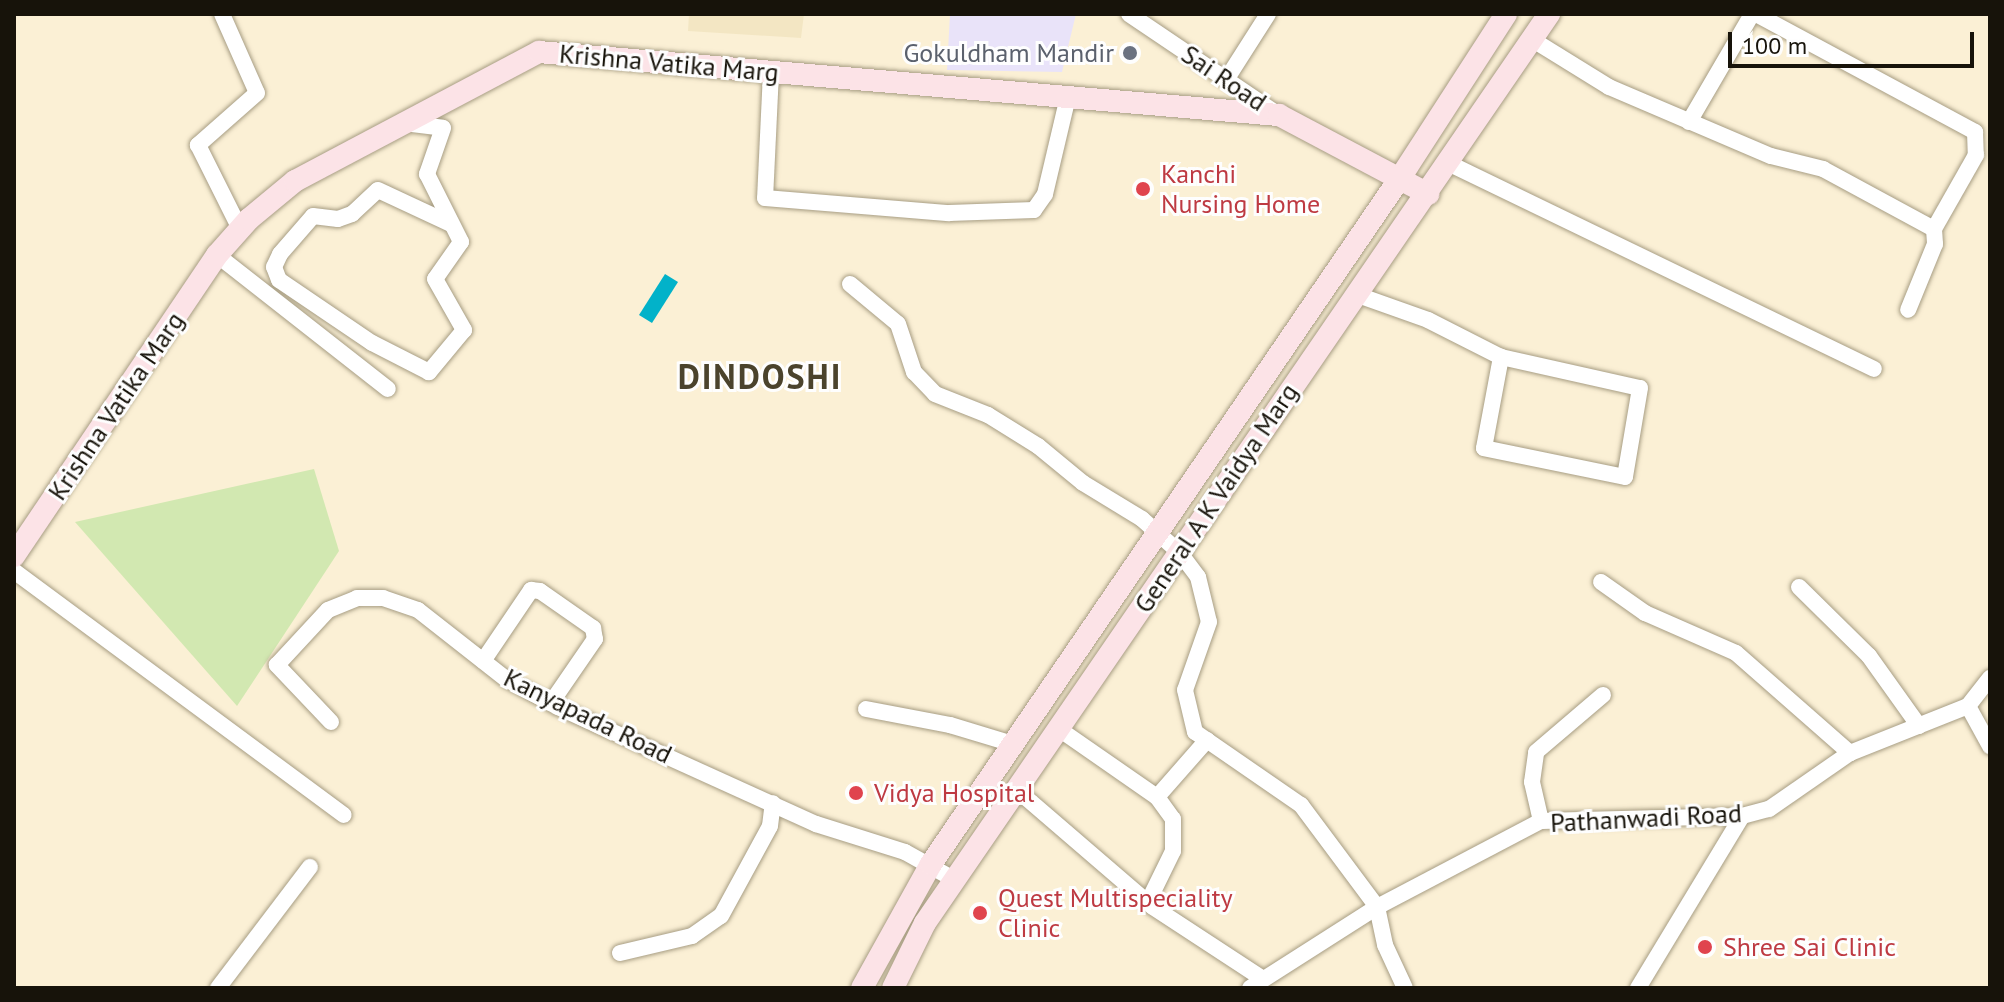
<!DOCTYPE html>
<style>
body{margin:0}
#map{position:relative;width:2004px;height:1002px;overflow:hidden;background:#fbf0d5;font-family:"PT Sans",sans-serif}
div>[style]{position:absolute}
.built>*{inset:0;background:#f3e6c3}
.education>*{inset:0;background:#e9e3f9}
.green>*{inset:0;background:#d2e8b1}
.water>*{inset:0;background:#02b2c9}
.roads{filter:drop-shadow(0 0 2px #a79d83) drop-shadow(0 0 2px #a79d83)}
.street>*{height:16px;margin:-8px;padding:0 8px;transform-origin:8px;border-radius:8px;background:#fff}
.secondary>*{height:22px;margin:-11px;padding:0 11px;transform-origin:11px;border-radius:11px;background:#fce3e7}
.dots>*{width:22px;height:22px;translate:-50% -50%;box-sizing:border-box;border:4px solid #fefefe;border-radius:50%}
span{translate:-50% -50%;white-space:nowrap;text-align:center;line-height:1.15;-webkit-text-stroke:6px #fefefe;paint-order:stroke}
.worship-label{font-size:26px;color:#5b616d}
.right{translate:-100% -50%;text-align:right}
.street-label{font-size:26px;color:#17130a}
.health-label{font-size:26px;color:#be3a42}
.left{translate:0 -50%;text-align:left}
.district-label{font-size:34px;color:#4b432c;font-weight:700;letter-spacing:2px}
.frame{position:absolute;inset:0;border:16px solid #17130a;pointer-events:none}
.scale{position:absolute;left:1728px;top:32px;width:246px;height:36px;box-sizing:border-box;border:4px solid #17130a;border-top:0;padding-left:10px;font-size:24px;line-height:28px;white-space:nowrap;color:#17130a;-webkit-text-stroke:6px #fefefe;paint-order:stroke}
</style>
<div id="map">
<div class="built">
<i style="clip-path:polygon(689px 14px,804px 14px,801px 38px,688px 31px)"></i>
</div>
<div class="education">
<i style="clip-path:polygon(950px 14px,1076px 14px,1062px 72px,947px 70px)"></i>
</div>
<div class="green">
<i style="clip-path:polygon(314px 469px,339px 551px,237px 706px,75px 522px)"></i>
</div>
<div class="water">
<i style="clip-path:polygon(665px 274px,678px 282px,652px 323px,639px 315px)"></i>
</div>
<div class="roads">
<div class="street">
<i style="left:222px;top:14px;width:86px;rotate:66.1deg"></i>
<i style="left:257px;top:93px;width:79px;rotate:138.6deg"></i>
<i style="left:198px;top:145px;width:94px;rotate:63.4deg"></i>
<i style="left:1129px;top:14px;width:179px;rotate:34deg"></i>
<i style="left:1756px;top:14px;width:249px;rotate:28.3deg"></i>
<i style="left:1975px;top:132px;width:23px;rotate:88deg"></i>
<i style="left:1976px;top:155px;width:85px;rotate:119.6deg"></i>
<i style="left:1533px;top:40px;width:89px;rotate:31.7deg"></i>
<i style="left:1609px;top:87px;width:176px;rotate:23.1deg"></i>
<i style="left:1771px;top:156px;width:54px;rotate:14deg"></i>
<i style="left:1823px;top:169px;width:126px;rotate:28.4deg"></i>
<i style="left:1934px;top:229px;width:15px;rotate:86deg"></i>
<i style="left:1935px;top:244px;width:71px;rotate:112.2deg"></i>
<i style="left:771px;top:72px;width:126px;rotate:92.7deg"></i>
<i style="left:765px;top:198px;width:185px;rotate:4.7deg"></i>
<i style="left:949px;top:213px;width:85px;rotate:-2deg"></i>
<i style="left:1034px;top:210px;width:19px;rotate:-55deg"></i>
<i style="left:1045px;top:194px;width:100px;rotate:-76.7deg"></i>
<i style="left:1226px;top:80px;width:78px;rotate:-57.5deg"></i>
<i style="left:1689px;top:122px;width:125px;rotate:-59.7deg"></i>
<i style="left:404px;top:123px;width:39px;rotate:7deg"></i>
<i style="left:443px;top:128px;width:49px;rotate:109.2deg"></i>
<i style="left:427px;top:174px;width:76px;rotate:63.4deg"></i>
<i style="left:461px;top:242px;width:45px;rotate:125.1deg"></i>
<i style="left:435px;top:279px;width:59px;rotate:60.4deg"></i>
<i style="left:464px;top:330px;width:55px;rotate:129.8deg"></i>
<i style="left:429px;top:372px;width:64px;rotate:-153deg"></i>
<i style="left:372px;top:343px;width:112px;rotate:-145.9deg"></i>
<i style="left:279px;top:280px;width:14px;rotate:-111deg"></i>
<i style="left:274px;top:267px;width:14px;rotate:-65deg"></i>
<i style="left:280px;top:254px;width:50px;rotate:-49deg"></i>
<i style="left:313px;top:216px;width:25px;rotate:7deg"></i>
<i style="left:338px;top:219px;width:15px;rotate:-20deg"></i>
<i style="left:352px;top:214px;width:35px;rotate:-43deg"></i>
<i style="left:378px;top:190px;width:81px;rotate:25deg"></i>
<i style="left:1448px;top:163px;width:473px;rotate:25.8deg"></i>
<i style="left:217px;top:255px;width:217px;rotate:38.1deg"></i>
<i style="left:850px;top:284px;width:62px;rotate:39.8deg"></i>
<i style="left:898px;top:324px;width:51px;rotate:71.6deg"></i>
<i style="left:914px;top:372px;width:30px;rotate:46deg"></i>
<i style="left:935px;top:394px;width:57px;rotate:21.6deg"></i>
<i style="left:988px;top:415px;width:59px;rotate:31.8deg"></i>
<i style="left:1038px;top:446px;width:58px;rotate:39.4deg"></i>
<i style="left:1083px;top:483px;width:69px;rotate:31.4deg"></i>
<i style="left:1142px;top:519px;width:51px;rotate:41.8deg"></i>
<i style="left:1180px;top:553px;width:30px;rotate:53deg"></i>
<i style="left:1198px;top:577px;width:46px;rotate:76.3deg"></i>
<i style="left:1209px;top:622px;width:72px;rotate:109.4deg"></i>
<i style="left:1185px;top:690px;width:43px;rotate:76.6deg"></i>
<i style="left:1195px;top:732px;width:129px;rotate:34.6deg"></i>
<i style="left:1301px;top:805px;width:127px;rotate:53.3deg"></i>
<i style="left:1377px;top:907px;width:39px;rotate:78deg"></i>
<i style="left:1385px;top:945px;width:47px;rotate:65.1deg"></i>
<i style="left:1355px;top:294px;width:77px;rotate:19.6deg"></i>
<i style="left:1428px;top:320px;width:82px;rotate:26.9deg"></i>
<i style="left:1501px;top:357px;width:142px;rotate:12.6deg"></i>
<i style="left:1640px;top:388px;width:90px;rotate:99.6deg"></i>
<i style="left:1625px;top:477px;width:144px;rotate:-168.4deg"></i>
<i style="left:1484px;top:448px;width:93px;rotate:-79.4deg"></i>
<i style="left:14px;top:571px;width:410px;rotate:36.5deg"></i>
<i style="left:1601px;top:582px;width:54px;rotate:35.2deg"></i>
<i style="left:1645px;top:613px;width:99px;rotate:23.7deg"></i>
<i style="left:1736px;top:653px;width:152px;rotate:41.3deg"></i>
<i style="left:1799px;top:587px;width:98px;rotate:44.6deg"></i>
<i style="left:1869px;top:656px;width:86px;rotate:54.5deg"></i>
<i style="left:483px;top:661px;width:86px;rotate:-55.9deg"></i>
<i style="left:531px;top:590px;width:9px;rotate:6deg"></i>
<i style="left:540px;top:591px;width:65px;rotate:34.9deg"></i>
<i style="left:593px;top:628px;width:11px;rotate:80deg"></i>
<i style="left:595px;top:639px;width:78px;rotate:124.5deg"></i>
<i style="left:1968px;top:706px;width:46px;rotate:61.2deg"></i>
<i style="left:866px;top:709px;width:86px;rotate:10.8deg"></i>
<i style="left:950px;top:725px;width:66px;rotate:16.8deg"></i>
<i style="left:331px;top:722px;width:79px;rotate:-133.5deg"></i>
<i style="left:277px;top:665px;width:75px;rotate:-47.2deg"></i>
<i style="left:328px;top:610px;width:31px;rotate:-22deg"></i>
<i style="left:357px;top:598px;width:26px"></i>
<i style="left:383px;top:598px;width:37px;rotate:19deg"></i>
<i style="left:418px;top:610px;width:112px;rotate:38.1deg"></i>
<i style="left:506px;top:679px;width:59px;rotate:28.3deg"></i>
<i style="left:558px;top:707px;width:283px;rotate:24.4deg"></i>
<i style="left:816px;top:824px;width:93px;rotate:17.5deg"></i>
<i style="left:905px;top:852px;width:57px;rotate:29.2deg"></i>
<i style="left:1059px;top:729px;width:119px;rotate:34.8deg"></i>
<i style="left:1157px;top:797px;width:27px;rotate:54deg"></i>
<i style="left:1173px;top:819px;width:32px;rotate:90deg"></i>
<i style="left:1173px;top:851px;width:57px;rotate:116.1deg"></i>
<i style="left:1017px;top:790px;width:179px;rotate:40.7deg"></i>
<i style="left:1153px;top:907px;width:131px;rotate:33.2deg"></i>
<i style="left:1157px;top:797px;width:76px;rotate:-48.7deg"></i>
<i style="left:1541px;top:821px;width:40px;rotate:-103deg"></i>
<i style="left:1532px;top:782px;width:30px;rotate:-82deg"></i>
<i style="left:1536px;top:752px;width:88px;rotate:-40.4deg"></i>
<i style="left:620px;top:953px;width:74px;rotate:-13.3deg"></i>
<i style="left:692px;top:936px;width:35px;rotate:-35deg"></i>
<i style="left:721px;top:916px;width:102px;rotate:-61.4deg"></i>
<i style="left:770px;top:826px;width:23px;rotate:-83deg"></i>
<i style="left:218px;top:988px;width:152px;rotate:-52.8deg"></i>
<i style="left:1250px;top:988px;width:151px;rotate:-32.5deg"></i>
<i style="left:1377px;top:907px;width:185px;rotate:-27.7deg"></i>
<i style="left:1541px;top:821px;width:201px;rotate:-1.4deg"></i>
<i style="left:1742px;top:816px;width:28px;rotate:-15deg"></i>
<i style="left:1769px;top:809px;width:98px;rotate:-34.7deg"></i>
<i style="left:1850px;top:753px;width:127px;rotate:-21.7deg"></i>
<i style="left:1968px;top:706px;width:36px;rotate:-52deg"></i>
<i style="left:1638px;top:988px;width:201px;rotate:-58.8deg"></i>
</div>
<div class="secondary">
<i style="left:14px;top:556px;width:363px;rotate:-56deg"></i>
<i style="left:217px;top:255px;width:48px;rotate:-48.4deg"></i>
<i style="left:249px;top:219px;width:60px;rotate:-39.6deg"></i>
<i style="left:295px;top:181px;width:276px;rotate:-27.9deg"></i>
<i style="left:539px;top:52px;width:743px;rotate:4.87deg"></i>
<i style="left:1279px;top:115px;width:169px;rotate:27.9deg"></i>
<i style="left:862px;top:988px;width:142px;rotate:-60.9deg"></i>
<i style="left:931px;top:864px;width:831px;rotate:-55.64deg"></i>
<i style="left:1400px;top:178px;width:195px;rotate:-57.1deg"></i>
<i style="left:893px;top:988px;width:72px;rotate:-63.8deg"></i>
<i style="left:925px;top:923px;width:1103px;rotate:-55.53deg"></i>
</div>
</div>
<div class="dots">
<i style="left:1130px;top:53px;background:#6b7280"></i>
<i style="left:1143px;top:189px;background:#e0444e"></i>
<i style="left:856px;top:793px;background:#e0444e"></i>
<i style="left:980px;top:913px;background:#e0444e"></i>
<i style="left:1705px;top:947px;background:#e0444e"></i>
</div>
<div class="worship-label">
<span class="right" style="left:1114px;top:53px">Gokuldham Mandir</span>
</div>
<div class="street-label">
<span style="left:669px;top:63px;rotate:5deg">Krishna Vatika Marg</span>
<span style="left:1224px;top:78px;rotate:34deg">Sai Road</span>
<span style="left:116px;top:406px;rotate:-56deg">Krishna Vatika Marg</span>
<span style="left:1216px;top:498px;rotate:-56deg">General A K Vaidya Marg</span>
<span style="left:588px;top:716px;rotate:26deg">Kanyapada Road</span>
<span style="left:1646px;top:818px;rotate:-3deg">Pathanwadi Road</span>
</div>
<div class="health-label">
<span class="left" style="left:1161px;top:189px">Kanchi<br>Nursing Home</span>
<span class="left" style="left:874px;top:793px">Vidya Hospital</span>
<span class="left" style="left:998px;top:913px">Quest Multispeciality<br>Clinic</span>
<span class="left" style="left:1723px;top:947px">Shree Sai Clinic</span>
</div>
<div class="district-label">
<span style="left:760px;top:377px">DINDOSHI</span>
</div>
<div class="frame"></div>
<div class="scale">100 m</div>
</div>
